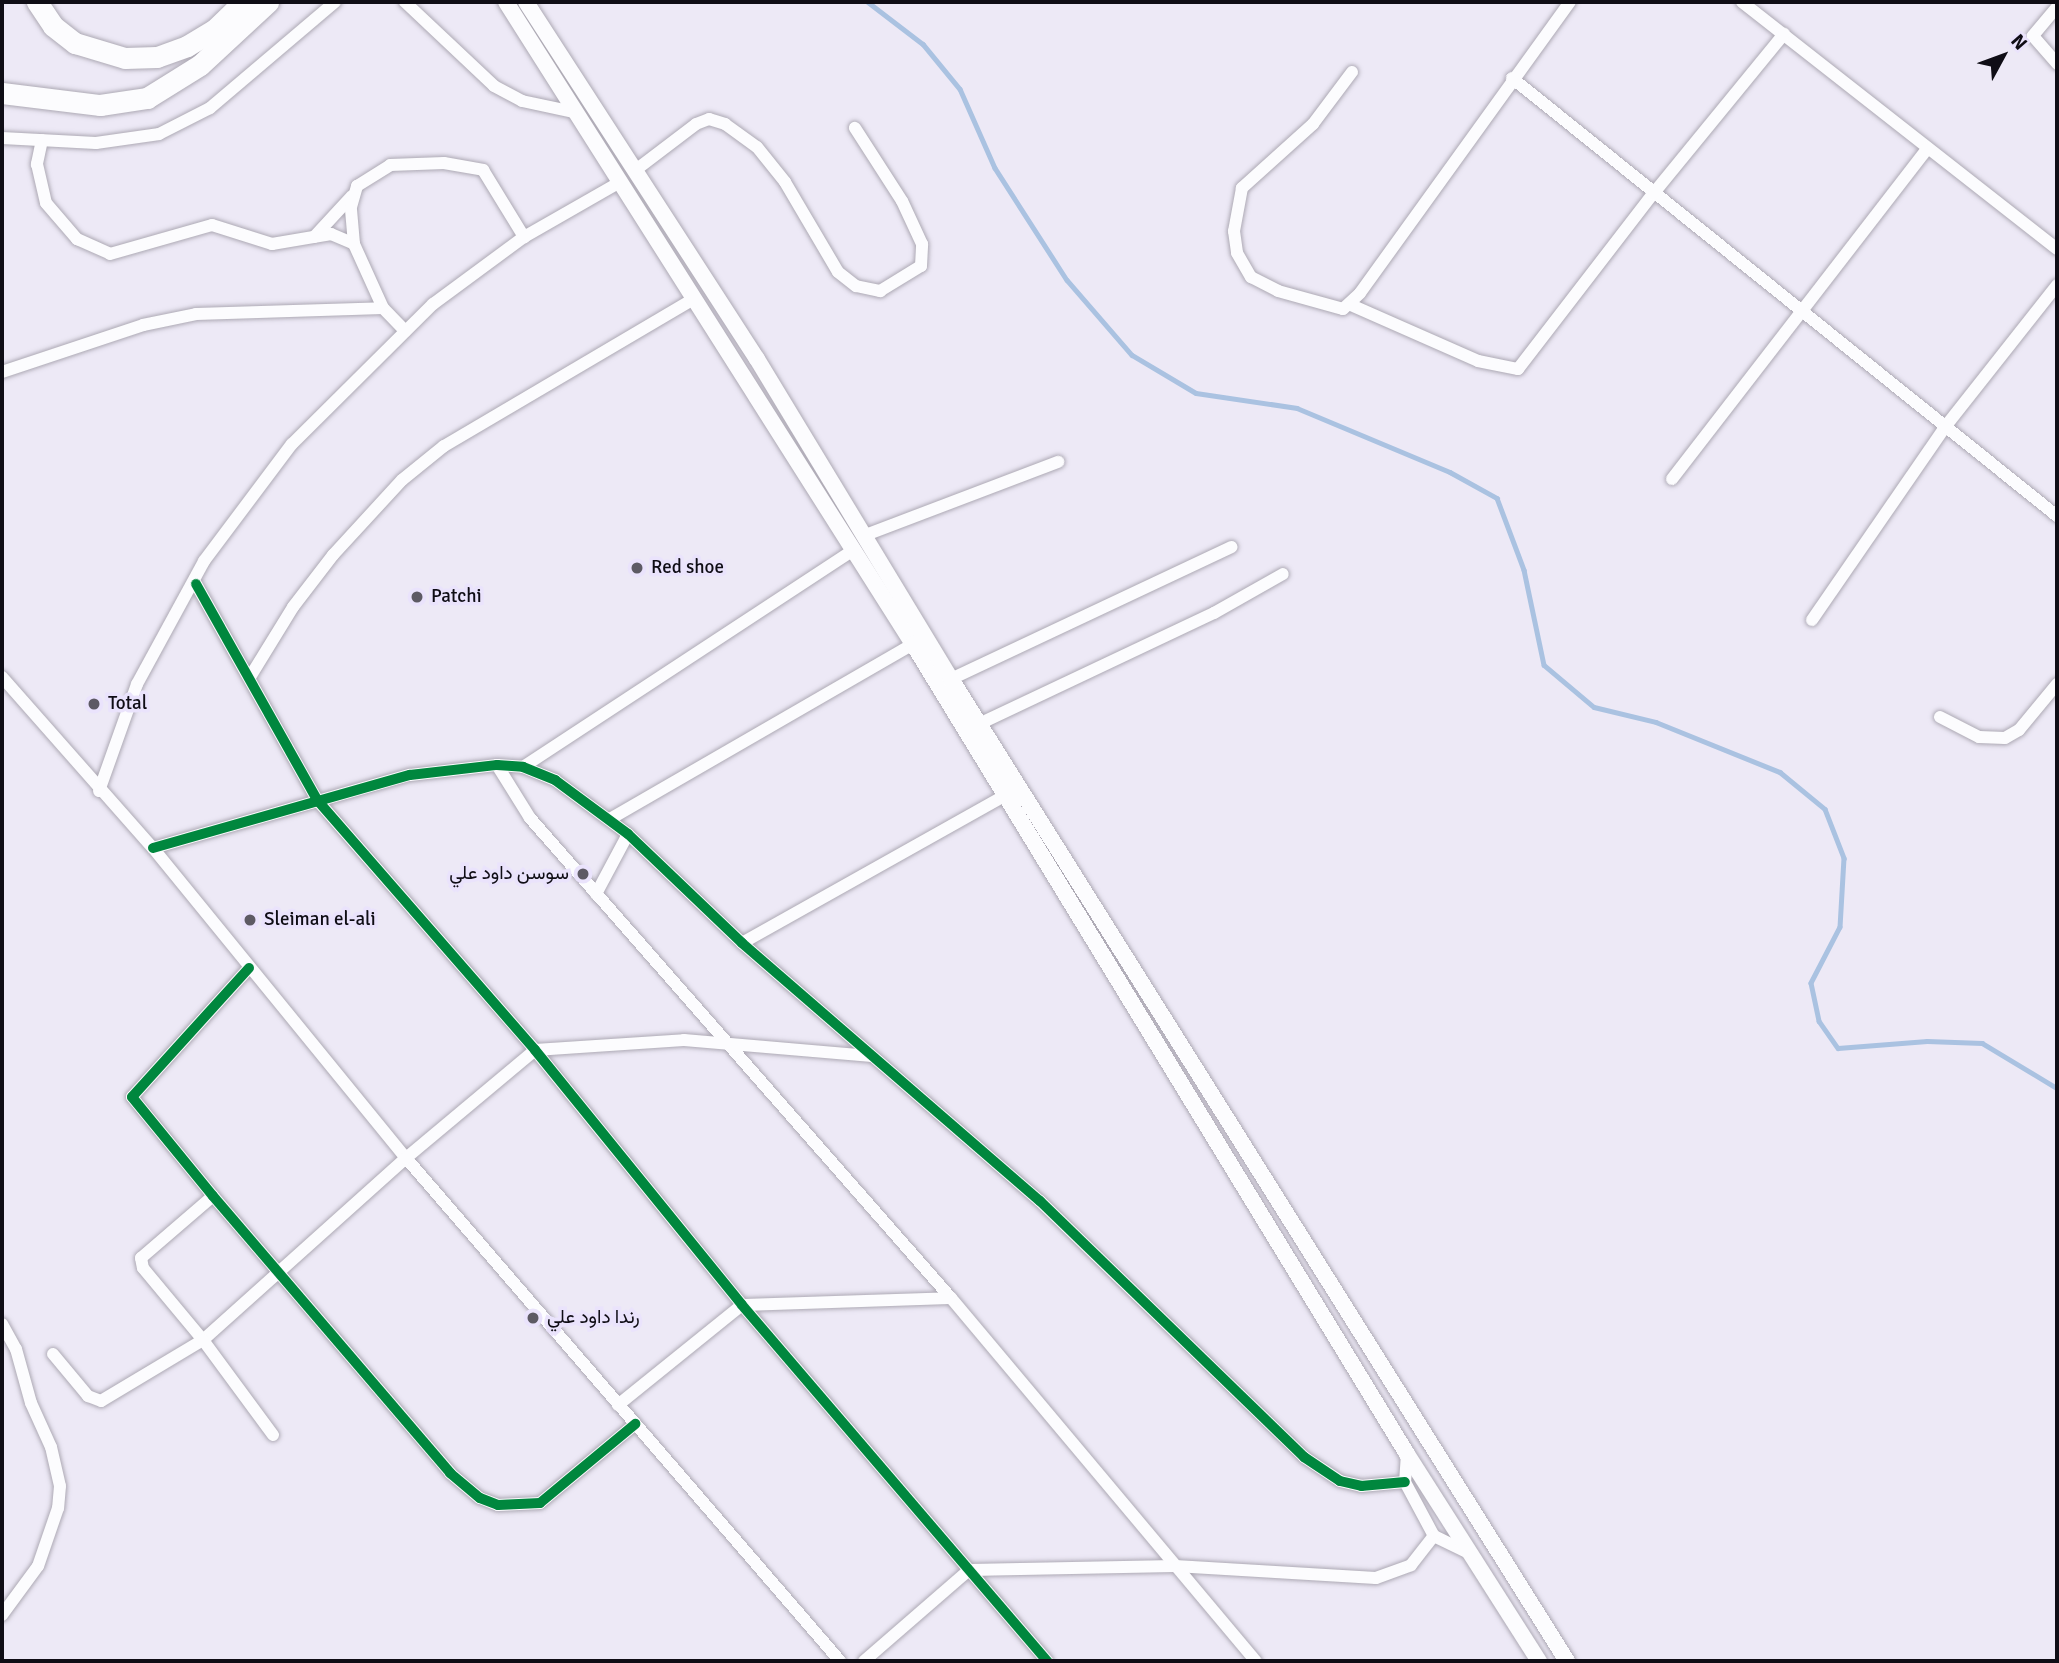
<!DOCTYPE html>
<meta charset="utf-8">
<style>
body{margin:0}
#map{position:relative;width:2059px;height:1663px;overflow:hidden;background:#ede9f6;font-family:Signika,Vazirmatn,sans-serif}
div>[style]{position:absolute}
.stream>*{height:4.5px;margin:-2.25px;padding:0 2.25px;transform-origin:2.25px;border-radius:2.25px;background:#aac2e1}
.roads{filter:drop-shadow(0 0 2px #ada9b4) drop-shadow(0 0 2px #ada9b4)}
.minor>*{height:12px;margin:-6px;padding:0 6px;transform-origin:6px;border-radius:6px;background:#fcfcfe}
.secondary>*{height:16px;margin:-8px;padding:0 8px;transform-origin:8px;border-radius:8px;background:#fcfcfe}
.motorway>*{height:21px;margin:-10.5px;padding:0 10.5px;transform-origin:10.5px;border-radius:10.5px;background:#fcfcfe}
.cycleway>*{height:10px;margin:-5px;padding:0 5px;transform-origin:5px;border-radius:5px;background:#00873e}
.dots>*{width:19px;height:19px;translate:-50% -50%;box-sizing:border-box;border:4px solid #eae3fc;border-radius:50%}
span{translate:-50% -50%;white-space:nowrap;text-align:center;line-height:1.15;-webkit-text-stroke:7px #eae3fc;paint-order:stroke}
.poi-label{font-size:19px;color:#0f0d15}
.left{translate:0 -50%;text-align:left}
.right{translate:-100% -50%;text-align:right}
.frame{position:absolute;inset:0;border:4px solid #0f0d15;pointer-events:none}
.north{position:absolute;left:1968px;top:21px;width:70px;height:70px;-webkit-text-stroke:5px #eae3fc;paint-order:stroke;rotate:49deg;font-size:19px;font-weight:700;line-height:28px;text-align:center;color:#0f0d15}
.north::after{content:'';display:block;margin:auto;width:24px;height:32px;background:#0f0d15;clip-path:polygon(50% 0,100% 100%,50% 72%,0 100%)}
</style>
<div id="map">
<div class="stream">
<i style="left:868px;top:2px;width:69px;rotate:37.4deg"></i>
<i style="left:923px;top:44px;width:58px;rotate:50.6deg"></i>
<i style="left:960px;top:89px;width:86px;rotate:66.1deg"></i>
<i style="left:995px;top:168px;width:133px;rotate:57.3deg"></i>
<i style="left:1067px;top:280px;width:99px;rotate:49.1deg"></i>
<i style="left:1132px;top:355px;width:74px;rotate:30.7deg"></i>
<i style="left:1196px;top:393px;width:102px;rotate:8.4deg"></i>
<i style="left:1297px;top:408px;width:166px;rotate:22.7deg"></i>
<i style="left:1450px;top:472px;width:54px;rotate:29deg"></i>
<i style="left:1497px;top:498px;width:77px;rotate:69.4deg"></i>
<i style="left:1524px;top:570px;width:97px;rotate:78.1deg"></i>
<i style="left:1544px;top:665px;width:65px;rotate:40deg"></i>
<i style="left:1594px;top:707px;width:64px;rotate:13.6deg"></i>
<i style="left:1656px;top:722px;width:134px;rotate:22deg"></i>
<i style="left:1780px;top:772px;width:58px;rotate:39.4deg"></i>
<i style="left:1825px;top:809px;width:53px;rotate:68.8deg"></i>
<i style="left:1844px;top:858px;width:69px;rotate:93.3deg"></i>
<i style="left:1840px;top:927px;width:63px;rotate:117.4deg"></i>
<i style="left:1811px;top:983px;width:39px;rotate:78deg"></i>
<i style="left:1819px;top:1021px;width:33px;rotate:55deg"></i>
<i style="left:1838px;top:1048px;width:89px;rotate:-4.5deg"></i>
<i style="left:1927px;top:1041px;width:55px;rotate:2.1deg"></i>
<i style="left:1982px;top:1043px;width:87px;rotate:31deg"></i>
</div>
<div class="roads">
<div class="minor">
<i style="left:405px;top:2px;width:122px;rotate:43.3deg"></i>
<i style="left:494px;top:86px;width:32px;rotate:28deg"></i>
<i style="left:522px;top:101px;width:57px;rotate:12.1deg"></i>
<i style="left:1742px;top:2px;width:400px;rotate:38.1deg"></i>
<i style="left:2057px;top:7px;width:38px;rotate:130deg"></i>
<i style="left:2033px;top:36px;width:37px;rotate:49deg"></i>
<i style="left:1352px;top:72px;width:65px;rotate:126.9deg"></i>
<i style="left:1313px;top:124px;width:96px;rotate:138deg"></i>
<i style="left:1242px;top:188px;width:44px;rotate:100.5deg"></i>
<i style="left:1234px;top:231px;width:22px;rotate:82deg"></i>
<i style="left:1237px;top:253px;width:28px;rotate:60deg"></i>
<i style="left:1251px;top:277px;width:30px;rotate:27deg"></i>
<i style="left:1278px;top:291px;width:67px;rotate:15.5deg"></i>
<i style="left:1343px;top:309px;width:23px;rotate:-43deg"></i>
<i style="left:1360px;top:293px;width:359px;rotate:-54.2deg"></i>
<i style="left:1512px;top:78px;width:699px;rotate:38.79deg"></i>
<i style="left:2px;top:138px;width:94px;rotate:3deg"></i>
<i style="left:96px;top:143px;width:64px;rotate:-8.1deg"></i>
<i style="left:159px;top:134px;width:57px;rotate:-27deg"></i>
<i style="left:210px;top:108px;width:164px;rotate:-40.3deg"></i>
<i style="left:42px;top:140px;width:25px;rotate:102deg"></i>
<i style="left:37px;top:164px;width:40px;rotate:77deg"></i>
<i style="left:46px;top:203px;width:48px;rotate:49.3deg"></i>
<i style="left:77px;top:239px;width:36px;rotate:24deg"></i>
<i style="left:110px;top:254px;width:106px;rotate:-15.9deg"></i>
<i style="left:212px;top:225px;width:63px;rotate:17.6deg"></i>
<i style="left:272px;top:244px;width:60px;rotate:-9.6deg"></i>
<i style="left:331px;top:234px;width:25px;rotate:23deg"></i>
<i style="left:637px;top:169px;width:74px;rotate:-37.3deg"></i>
<i style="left:696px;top:124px;width:14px;rotate:-21deg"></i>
<i style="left:709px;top:119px;width:17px;rotate:17deg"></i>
<i style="left:725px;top:124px;width:39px;rotate:36deg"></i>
<i style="left:757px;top:147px;width:45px;rotate:51.3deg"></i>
<i style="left:785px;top:182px;width:104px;rotate:59.5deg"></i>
<i style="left:838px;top:272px;width:23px;rotate:38deg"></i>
<i style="left:856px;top:286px;width:25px;rotate:12deg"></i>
<i style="left:880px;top:291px;width:48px;rotate:-31.4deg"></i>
<i style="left:921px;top:266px;width:22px;rotate:-87deg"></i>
<i style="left:922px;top:244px;width:47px;rotate:-114.9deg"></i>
<i style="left:902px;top:201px;width:87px;rotate:-122.8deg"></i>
<i style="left:314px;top:237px;width:56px;rotate:-47.2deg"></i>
<i style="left:1351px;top:305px;width:139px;rotate:23.8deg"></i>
<i style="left:1478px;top:361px;width:41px;rotate:11.3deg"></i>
<i style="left:1518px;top:369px;width:221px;rotate:-52.4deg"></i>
<i style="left:1653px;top:194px;width:207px;rotate:-50.7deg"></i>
<i style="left:383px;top:308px;width:70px;rotate:-114.4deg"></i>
<i style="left:354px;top:244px;width:37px;rotate:-95deg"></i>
<i style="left:351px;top:207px;width:22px;rotate:-74deg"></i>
<i style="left:357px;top:186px;width:39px;rotate:-32deg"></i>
<i style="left:390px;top:165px;width:54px;rotate:-2.1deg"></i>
<i style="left:444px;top:163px;width:40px;rotate:10deg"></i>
<i style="left:483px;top:170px;width:79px;rotate:58.5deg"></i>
<i style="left:2px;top:372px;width:149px;rotate:-18.4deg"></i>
<i style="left:143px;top:325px;width:54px;rotate:-11.7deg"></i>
<i style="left:196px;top:314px;width:187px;rotate:-1.8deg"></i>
<i style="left:383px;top:308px;width:32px;rotate:46deg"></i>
<i style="left:1672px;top:479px;width:418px;rotate:-52.3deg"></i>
<i style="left:863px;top:536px;width:209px;rotate:-20.8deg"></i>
<i style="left:196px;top:584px;width:249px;rotate:60.7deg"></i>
<i style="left:318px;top:801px;width:330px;rotate:48.9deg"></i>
<i style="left:535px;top:1050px;width:328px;rotate:50.9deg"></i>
<i style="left:742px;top:1305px;width:469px;rotate:49.4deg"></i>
<i style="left:1812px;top:620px;width:234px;rotate:-55.4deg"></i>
<i style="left:1945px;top:427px;width:181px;rotate:-51.7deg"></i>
<i style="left:2px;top:677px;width:228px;rotate:48.6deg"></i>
<i style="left:153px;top:848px;width:400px;rotate:50.8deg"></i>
<i style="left:406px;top:1158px;width:664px;rotate:49.21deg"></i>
<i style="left:250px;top:677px;width:82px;rotate:-58.4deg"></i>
<i style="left:293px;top:607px;width:66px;rotate:-52.4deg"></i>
<i style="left:333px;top:555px;width:102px;rotate:-47.4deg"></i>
<i style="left:402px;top:480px;width:54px;rotate:-39deg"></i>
<i style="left:444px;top:446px;width:291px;rotate:-30.5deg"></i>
<i style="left:951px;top:679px;width:310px;rotate:-25.2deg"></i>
<i style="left:1940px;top:717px;width:44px;rotate:27.1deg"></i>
<i style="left:1979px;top:737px;width:26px;rotate:2deg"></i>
<i style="left:2005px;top:738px;width:16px;rotate:-30deg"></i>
<i style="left:2019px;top:730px;width:60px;rotate:-50.4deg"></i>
<i style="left:979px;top:724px;width:260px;rotate:-25.3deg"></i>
<i style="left:1214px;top:613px;width:79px;rotate:-29.5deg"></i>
<i style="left:497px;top:765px;width:62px;rotate:58.1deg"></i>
<i style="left:530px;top:818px;width:638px;rotate:48.75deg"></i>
<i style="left:951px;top:1298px;width:474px;rotate:50deg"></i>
<i style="left:523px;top:767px;width:394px;rotate:-33.3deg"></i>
<i style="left:99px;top:791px;width:114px;rotate:-70.4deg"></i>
<i style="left:137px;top:684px;width:140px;rotate:-61.4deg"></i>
<i style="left:204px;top:561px;width:146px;rotate:-53.1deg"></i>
<i style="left:292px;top:444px;width:199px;rotate:-44.8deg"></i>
<i style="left:433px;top:304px;width:113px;rotate:-36.4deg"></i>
<i style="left:524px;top:237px;width:111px;rotate:-29.8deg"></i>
<i style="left:610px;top:819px;width:350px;rotate:-30deg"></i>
<i style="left:153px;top:848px;width:267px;rotate:-15.9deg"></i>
<i style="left:410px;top:775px;width:88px;rotate:-6.6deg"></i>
<i style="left:497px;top:765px;width:26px;rotate:4deg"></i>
<i style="left:523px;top:767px;width:35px;rotate:22deg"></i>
<i style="left:555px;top:780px;width:91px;rotate:36.5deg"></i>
<i style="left:628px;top:834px;width:158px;rotate:43.7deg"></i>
<i style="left:742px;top:943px;width:394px;rotate:40.9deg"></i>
<i style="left:1040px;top:1201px;width:368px;rotate:44.1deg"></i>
<i style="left:1304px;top:1457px;width:43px;rotate:33.7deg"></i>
<i style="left:1340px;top:1481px;width:22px;rotate:13deg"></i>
<i style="left:1361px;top:1486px;width:44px;rotate:-5.2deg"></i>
<i style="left:596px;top:894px;width:68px;rotate:-61.9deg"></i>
<i style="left:742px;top:943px;width:300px;rotate:-29.3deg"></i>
<i style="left:249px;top:968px;width:174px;rotate:132.2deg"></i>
<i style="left:132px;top:1097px;width:128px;rotate:50.7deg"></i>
<i style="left:213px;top:1196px;width:365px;rotate:49.4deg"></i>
<i style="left:450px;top:1473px;width:39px;rotate:40deg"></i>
<i style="left:480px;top:1498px;width:19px;rotate:21deg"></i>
<i style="left:498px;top:1505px;width:42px;rotate:-2.7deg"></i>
<i style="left:540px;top:1503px;width:124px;rotate:-39.7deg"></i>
<i style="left:213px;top:1196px;width:95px;rotate:139.3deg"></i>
<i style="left:141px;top:1258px;width:10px;rotate:79deg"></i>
<i style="left:143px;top:1268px;width:94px;rotate:50.2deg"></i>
<i style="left:203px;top:1340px;width:273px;rotate:-41.9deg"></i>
<i style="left:406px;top:1158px;width:168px;rotate:-39.9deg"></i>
<i style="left:535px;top:1050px;width:149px;rotate:-3.8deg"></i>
<i style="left:684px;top:1040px;width:186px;rotate:4.9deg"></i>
<i style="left:2px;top:1324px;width:29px;rotate:61deg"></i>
<i style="left:16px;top:1349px;width:56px;rotate:74.5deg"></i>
<i style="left:31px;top:1403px;width:48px;rotate:65.6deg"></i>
<i style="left:51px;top:1447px;width:40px;rotate:77deg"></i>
<i style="left:60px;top:1486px;width:22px;rotate:95deg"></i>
<i style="left:58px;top:1508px;width:61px;rotate:109deg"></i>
<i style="left:38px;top:1566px;width:61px;rotate:126.3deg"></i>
<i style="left:53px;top:1354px;width:55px;rotate:50.2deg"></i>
<i style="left:88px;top:1396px;width:14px;rotate:21deg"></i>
<i style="left:101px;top:1401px;width:119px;rotate:-30.9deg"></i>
<i style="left:203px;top:1340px;width:118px;rotate:53.6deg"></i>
<i style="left:618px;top:1405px;width:159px;rotate:-38.9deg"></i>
<i style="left:742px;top:1305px;width:209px;rotate:-1.9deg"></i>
<i style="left:1407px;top:1454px;width:28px;rotate:94deg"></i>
<i style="left:1405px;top:1482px;width:61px;rotate:61.8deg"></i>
<i style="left:1434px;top:1536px;width:39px;rotate:26deg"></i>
<i style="left:864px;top:1661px;width:139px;rotate:-40.9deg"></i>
<i style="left:969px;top:1570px;width:206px;rotate:-1.1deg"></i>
<i style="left:1175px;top:1566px;width:201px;rotate:3.4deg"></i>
<i style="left:1376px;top:1578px;width:37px;rotate:-20deg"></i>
<i style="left:1411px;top:1565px;width:37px;rotate:-52deg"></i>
</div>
<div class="secondary">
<i style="left:506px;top:2px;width:760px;rotate:57.63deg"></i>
<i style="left:913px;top:644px;width:949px;rotate:58.62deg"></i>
<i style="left:1407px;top:1454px;width:246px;rotate:57.5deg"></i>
<i style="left:526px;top:2px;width:425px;rotate:57.1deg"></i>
<i style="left:757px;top:359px;width:374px;rotate:58.8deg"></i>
<i style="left:951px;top:679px;width:1159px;rotate:57.9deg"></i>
</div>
<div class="motorway">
<i style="left:37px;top:2px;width:29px;rotate:56deg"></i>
<i style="left:53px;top:26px;width:28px;rotate:38deg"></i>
<i style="left:75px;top:43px;width:52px;rotate:16.7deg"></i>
<i style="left:125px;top:58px;width:32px;rotate:-2deg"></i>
<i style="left:157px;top:57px;width:32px;rotate:-20deg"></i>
<i style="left:187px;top:46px;width:31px;rotate:-31deg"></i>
<i style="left:214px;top:30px;width:40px;rotate:-44deg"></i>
<i style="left:2px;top:93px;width:99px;rotate:7deg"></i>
<i style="left:100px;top:105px;width:48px;rotate:-8.5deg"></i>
<i style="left:147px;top:98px;width:62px;rotate:-31.9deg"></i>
<i style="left:200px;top:65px;width:93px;rotate:-42.8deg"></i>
</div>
</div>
<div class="cycleway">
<i style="left:196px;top:584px;width:249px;rotate:60.7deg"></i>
<i style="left:318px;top:801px;width:330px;rotate:48.9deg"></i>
<i style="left:535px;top:1050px;width:328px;rotate:50.9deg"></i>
<i style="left:742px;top:1305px;width:469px;rotate:49.4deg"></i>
<i style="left:153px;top:848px;width:267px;rotate:-15.9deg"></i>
<i style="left:410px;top:775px;width:88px;rotate:-6.6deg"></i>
<i style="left:497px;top:765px;width:26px;rotate:4deg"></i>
<i style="left:523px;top:767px;width:35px;rotate:22deg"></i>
<i style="left:555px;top:780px;width:91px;rotate:36.5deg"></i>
<i style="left:628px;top:834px;width:158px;rotate:43.7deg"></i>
<i style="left:742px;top:943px;width:394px;rotate:40.9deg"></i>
<i style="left:1040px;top:1201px;width:368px;rotate:44.1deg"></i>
<i style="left:1304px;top:1457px;width:43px;rotate:33.7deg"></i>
<i style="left:1340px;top:1481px;width:22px;rotate:13deg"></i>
<i style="left:1361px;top:1486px;width:44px;rotate:-5.2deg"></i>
<i style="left:249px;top:968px;width:174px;rotate:132.2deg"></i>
<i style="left:132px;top:1097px;width:128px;rotate:50.7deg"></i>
<i style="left:213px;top:1196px;width:365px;rotate:49.4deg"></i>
<i style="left:450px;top:1473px;width:39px;rotate:40deg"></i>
<i style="left:480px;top:1498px;width:19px;rotate:21deg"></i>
<i style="left:498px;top:1505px;width:42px;rotate:-2.7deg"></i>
<i style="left:540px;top:1503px;width:124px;rotate:-39.7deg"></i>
</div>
<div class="dots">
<i style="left:637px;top:568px;background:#5d5a64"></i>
<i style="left:417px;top:597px;background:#5d5a64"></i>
<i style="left:94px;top:704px;background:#5d5a64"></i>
<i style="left:583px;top:874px;background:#5d5a64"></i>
<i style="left:250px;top:920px;background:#5d5a64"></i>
<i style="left:533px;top:1318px;background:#5d5a64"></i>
</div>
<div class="poi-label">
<span class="left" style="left:651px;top:568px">Red shoe</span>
<span class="left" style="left:431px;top:597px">Patchi</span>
<span class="left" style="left:108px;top:704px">Total</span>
<span class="right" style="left:569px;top:874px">سوسن داود علي</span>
<span class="left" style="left:264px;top:920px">Sleiman el-ali</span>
<span class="left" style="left:547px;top:1318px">رندا داود علي</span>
</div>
<div class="frame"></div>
<div class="north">N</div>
</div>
